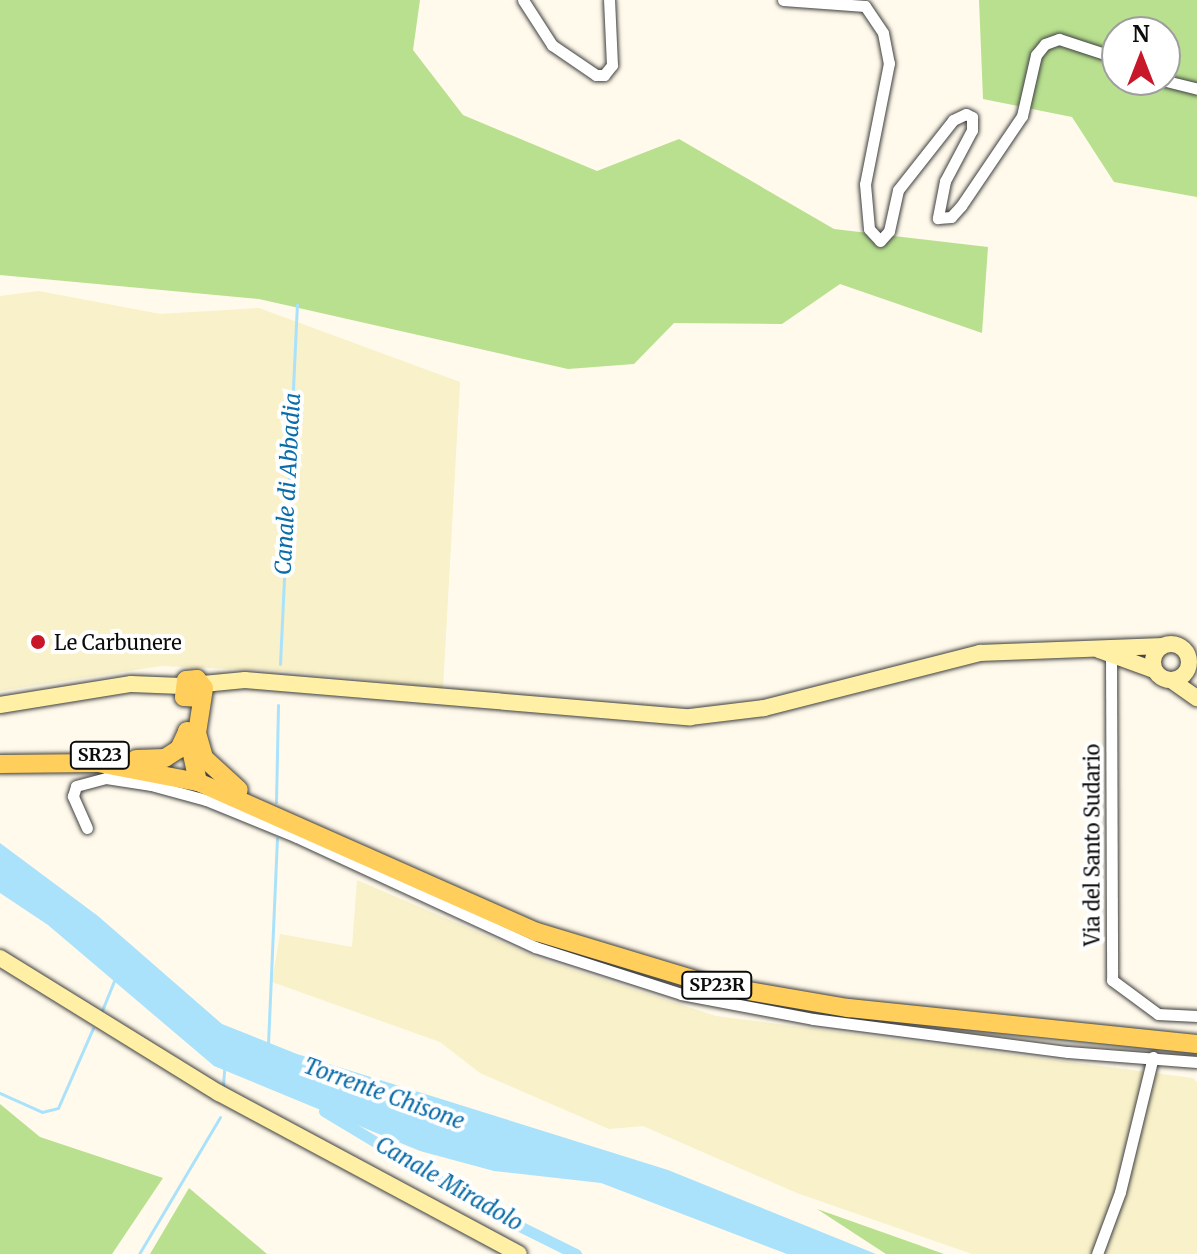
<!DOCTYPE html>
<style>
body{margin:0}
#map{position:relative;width:1197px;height:1254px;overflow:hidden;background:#fffaeb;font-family:Merriweather,serif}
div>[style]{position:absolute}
.farmland>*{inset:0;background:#f8f1c9}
.forest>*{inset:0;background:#b8e08f}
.water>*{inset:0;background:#aae2fc}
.stream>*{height:3px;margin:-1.5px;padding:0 1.5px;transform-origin:1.5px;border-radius:1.5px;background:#aae2fc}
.canal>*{height:11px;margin:-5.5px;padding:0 5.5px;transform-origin:5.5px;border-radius:5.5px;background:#aae2fc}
.roads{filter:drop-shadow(0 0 2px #3f3f3f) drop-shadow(0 0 2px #3f3f3f)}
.street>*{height:11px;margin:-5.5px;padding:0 5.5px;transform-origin:5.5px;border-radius:5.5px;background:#fff}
.secondary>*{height:16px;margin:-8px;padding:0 8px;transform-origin:8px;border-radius:8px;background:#fff0a6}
.secondary>.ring{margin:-8px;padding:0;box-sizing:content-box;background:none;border:16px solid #fff0a6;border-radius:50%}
.primary>*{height:18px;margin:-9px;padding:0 9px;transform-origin:9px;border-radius:9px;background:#ffce5b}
.dots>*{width:22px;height:22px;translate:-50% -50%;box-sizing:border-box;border:4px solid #fff;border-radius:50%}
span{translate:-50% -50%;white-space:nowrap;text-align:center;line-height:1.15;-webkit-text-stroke:8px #fff;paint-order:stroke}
.shield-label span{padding:2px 6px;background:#fff;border:2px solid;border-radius:6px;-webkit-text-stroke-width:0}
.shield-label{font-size:18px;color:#0c0c0c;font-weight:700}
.poi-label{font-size:20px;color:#0c0c0c}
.left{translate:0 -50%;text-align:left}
.street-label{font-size:20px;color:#0c0c0c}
.water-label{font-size:22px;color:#0a6daa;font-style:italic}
.north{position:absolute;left:1101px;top:16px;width:80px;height:80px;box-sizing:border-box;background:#fff;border:2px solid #9e9e9e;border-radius:50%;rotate:0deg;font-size:22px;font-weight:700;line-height:32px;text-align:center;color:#0c0c0c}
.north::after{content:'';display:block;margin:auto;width:28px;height:36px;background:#c9172a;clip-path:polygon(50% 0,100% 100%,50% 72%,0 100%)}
</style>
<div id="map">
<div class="farmland">
<i style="clip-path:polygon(39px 291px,160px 314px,259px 308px,460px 382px,443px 688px,282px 671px,161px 666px,0 691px,0 296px)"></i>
<i style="clip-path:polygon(357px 880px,540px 959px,716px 1016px,1193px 1078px,1197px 1082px,1197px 1254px,972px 1254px,797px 1193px,643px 1126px,609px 1129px,480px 1073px,440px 1042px,272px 982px,280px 934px,352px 947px)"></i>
</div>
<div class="forest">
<i style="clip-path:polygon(0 0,420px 0,413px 50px,463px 115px,597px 171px,679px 139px,834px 229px,988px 247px,982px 333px,840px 284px,782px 324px,674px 323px,634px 364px,568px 369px,259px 299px,0 275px)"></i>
<i style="clip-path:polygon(evenodd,979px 0,1197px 0,1197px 197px,1114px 182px,1072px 117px,983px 99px,979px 0,1117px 32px,1165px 32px,1165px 80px,1117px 80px,1117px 32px)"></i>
<i style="clip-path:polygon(0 1104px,40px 1137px,163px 1178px,112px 1254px,0 1254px)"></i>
<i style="clip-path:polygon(189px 1188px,267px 1254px,150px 1254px)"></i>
<i style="clip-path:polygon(817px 1209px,944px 1254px,886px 1254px)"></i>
</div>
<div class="water">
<i style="clip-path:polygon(0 843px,98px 916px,222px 1024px,297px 1054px,668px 1170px,876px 1254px,787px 1254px,601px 1183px,494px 1171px,420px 1151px,214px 1066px,48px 925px,0 893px)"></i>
</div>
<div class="stream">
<i style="left:280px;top:664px;width:360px;rotate:-87.3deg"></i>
<i style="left:276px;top:802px;width:97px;rotate:-88.8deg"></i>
<i style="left:101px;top:1013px;width:37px;rotate:-68deg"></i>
<i style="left:268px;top:1044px;width:206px;rotate:-87.5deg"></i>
<i style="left:223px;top:1086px;width:16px;rotate:-86deg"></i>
<i style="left:0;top:1093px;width:46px;rotate:24.3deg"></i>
<i style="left:42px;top:1112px;width:16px;rotate:-14deg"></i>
<i style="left:58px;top:1108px;width:87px;rotate:-66.4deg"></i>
<i style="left:139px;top:1254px;width:159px;rotate:-59.4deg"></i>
</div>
<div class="canal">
<i style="left:324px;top:1111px;width:204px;rotate:31deg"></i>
<i style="left:499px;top:1216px;width:86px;rotate:26.3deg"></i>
</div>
<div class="roads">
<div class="street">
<i style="left:523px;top:0;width:54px;rotate:57.2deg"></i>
<i style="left:552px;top:45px;width:53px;rotate:34.3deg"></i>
<i style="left:596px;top:75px;width:8px"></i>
<i style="left:604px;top:75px;width:13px;rotate:-51deg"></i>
<i style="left:612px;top:65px;width:65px;rotate:-92.6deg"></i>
<i style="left:783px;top:0;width:82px;rotate:4.2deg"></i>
<i style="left:865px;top:6px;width:32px;rotate:56deg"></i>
<i style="left:883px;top:33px;width:31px;rotate:79deg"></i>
<i style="left:889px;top:63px;width:123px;rotate:101.2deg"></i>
<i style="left:865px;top:184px;width:45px;rotate:84.9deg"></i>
<i style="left:869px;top:229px;width:16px;rotate:47deg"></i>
<i style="left:880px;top:241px;width:13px;rotate:-48deg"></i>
<i style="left:889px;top:231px;width:42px;rotate:-77.6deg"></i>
<i style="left:898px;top:190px;width:89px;rotate:-51.8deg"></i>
<i style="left:953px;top:120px;width:14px;rotate:-25deg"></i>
<i style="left:966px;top:114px;width:7px;rotate:27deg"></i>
<i style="left:972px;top:117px;width:13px;rotate:90deg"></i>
<i style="left:972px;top:130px;width:58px;rotate:117.9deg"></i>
<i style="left:945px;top:181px;width:38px;rotate:101deg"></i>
<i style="left:938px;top:218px;width:13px;rotate:-4deg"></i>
<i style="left:951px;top:217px;width:15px;rotate:-48deg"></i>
<i style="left:961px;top:206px;width:109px;rotate:-55.9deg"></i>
<i style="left:1022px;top:116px;width:63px;rotate:-77.1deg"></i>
<i style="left:1036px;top:55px;width:14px;rotate:-51deg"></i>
<i style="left:1045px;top:44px;width:15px;rotate:-20deg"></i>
<i style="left:1059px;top:39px;width:61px;rotate:18.1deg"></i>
<i style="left:1162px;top:80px;width:36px;rotate:14deg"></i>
<i style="left:1111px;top:653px;width:327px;rotate:89.8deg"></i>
<i style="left:1112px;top:980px;width:57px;rotate:36.5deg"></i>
<i style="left:1158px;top:1014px;width:39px;rotate:3deg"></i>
<i style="left:87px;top:828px;width:35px;rotate:-114deg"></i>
<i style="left:73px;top:796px;width:10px;rotate:-73deg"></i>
<i style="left:76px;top:786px;width:31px;rotate:-15deg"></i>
<i style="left:106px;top:778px;width:46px;rotate:8.8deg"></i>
<i style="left:151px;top:785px;width:57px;rotate:15.3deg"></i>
<i style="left:206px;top:800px;width:98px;rotate:22.1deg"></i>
<i style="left:297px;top:837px;width:262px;rotate:24.8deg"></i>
<i style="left:535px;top:947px;width:153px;rotate:17.8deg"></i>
<i style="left:681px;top:994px;width:134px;rotate:10.7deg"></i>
<i style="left:813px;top:1019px;width:257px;rotate:7.4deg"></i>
<i style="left:1068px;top:1052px;width:129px;rotate:4.4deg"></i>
<i style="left:1097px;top:1254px;width:66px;rotate:-69.6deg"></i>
<i style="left:1120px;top:1192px;width:139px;rotate:-76.3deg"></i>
</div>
<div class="secondary">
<i class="ring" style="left:1153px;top:644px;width:20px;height:20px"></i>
<i style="left:1099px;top:650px;width:59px;rotate:20deg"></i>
<i style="left:1171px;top:680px;width:32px;rotate:35deg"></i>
<i style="left:203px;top:684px;width:42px;rotate:-5.4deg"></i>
<i style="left:245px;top:680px;width:447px;rotate:4.8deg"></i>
<i style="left:690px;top:717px;width:75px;rotate:-6.9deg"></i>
<i style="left:764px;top:708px;width:223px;rotate:-14.3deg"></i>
<i style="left:980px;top:653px;width:182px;rotate:-2.2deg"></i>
<i style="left:0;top:705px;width:133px;rotate:-9.1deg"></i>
<i style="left:131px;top:684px;width:51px;rotate:2.2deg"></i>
<i style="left:0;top:958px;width:257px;rotate:31.7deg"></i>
<i style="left:219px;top:1093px;width:340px;rotate:28.2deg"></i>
</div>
<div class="primary">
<i style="left:201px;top:698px;width:17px;rotate:-177deg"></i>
<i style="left:184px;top:697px;width:17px;rotate:-83deg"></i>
<i style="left:186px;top:680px;width:11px;rotate:-5deg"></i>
<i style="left:197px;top:679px;width:11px;rotate:52deg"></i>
<i style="left:204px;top:688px;width:46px;rotate:98.8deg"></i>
<i style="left:197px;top:733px;width:26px;rotate:74deg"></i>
<i style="left:204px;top:758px;width:47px;rotate:42.4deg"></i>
<i style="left:187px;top:731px;width:52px;rotate:77.8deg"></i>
<i style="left:136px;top:759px;width:29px;rotate:-2deg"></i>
<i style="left:165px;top:758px;width:17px;rotate:-33deg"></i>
<i style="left:179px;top:749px;width:19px;rotate:-65deg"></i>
<i style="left:0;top:764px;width:98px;rotate:-0.6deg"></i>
<i style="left:98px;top:763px;width:102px;rotate:10.8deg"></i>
<i style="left:198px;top:782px;width:371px;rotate:23.9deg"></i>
<i style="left:537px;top:932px;width:184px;rotate:16.8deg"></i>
<i style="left:713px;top:985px;width:137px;rotate:9.7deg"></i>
<i style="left:848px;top:1008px;width:351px;rotate:5.9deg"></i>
</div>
</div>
<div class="dots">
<i style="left:38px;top:642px;background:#c9172a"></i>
</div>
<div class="shield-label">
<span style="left:100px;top:755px">SR23</span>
<span style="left:717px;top:985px">SP23R</span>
</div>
<div class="poi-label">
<span class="left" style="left:54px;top:642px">Le Carbunere</span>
</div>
<div class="street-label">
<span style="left:1092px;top:845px;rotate:-90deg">Via del Santo Sudario</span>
</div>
<div class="water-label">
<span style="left:288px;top:484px;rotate:-87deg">Canale di Abbadia</span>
<span style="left:384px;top:1094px;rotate:20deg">Torrente Chisone</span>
<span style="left:449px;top:1184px;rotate:30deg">Canale Miradolo</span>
</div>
<div class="north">N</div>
</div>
